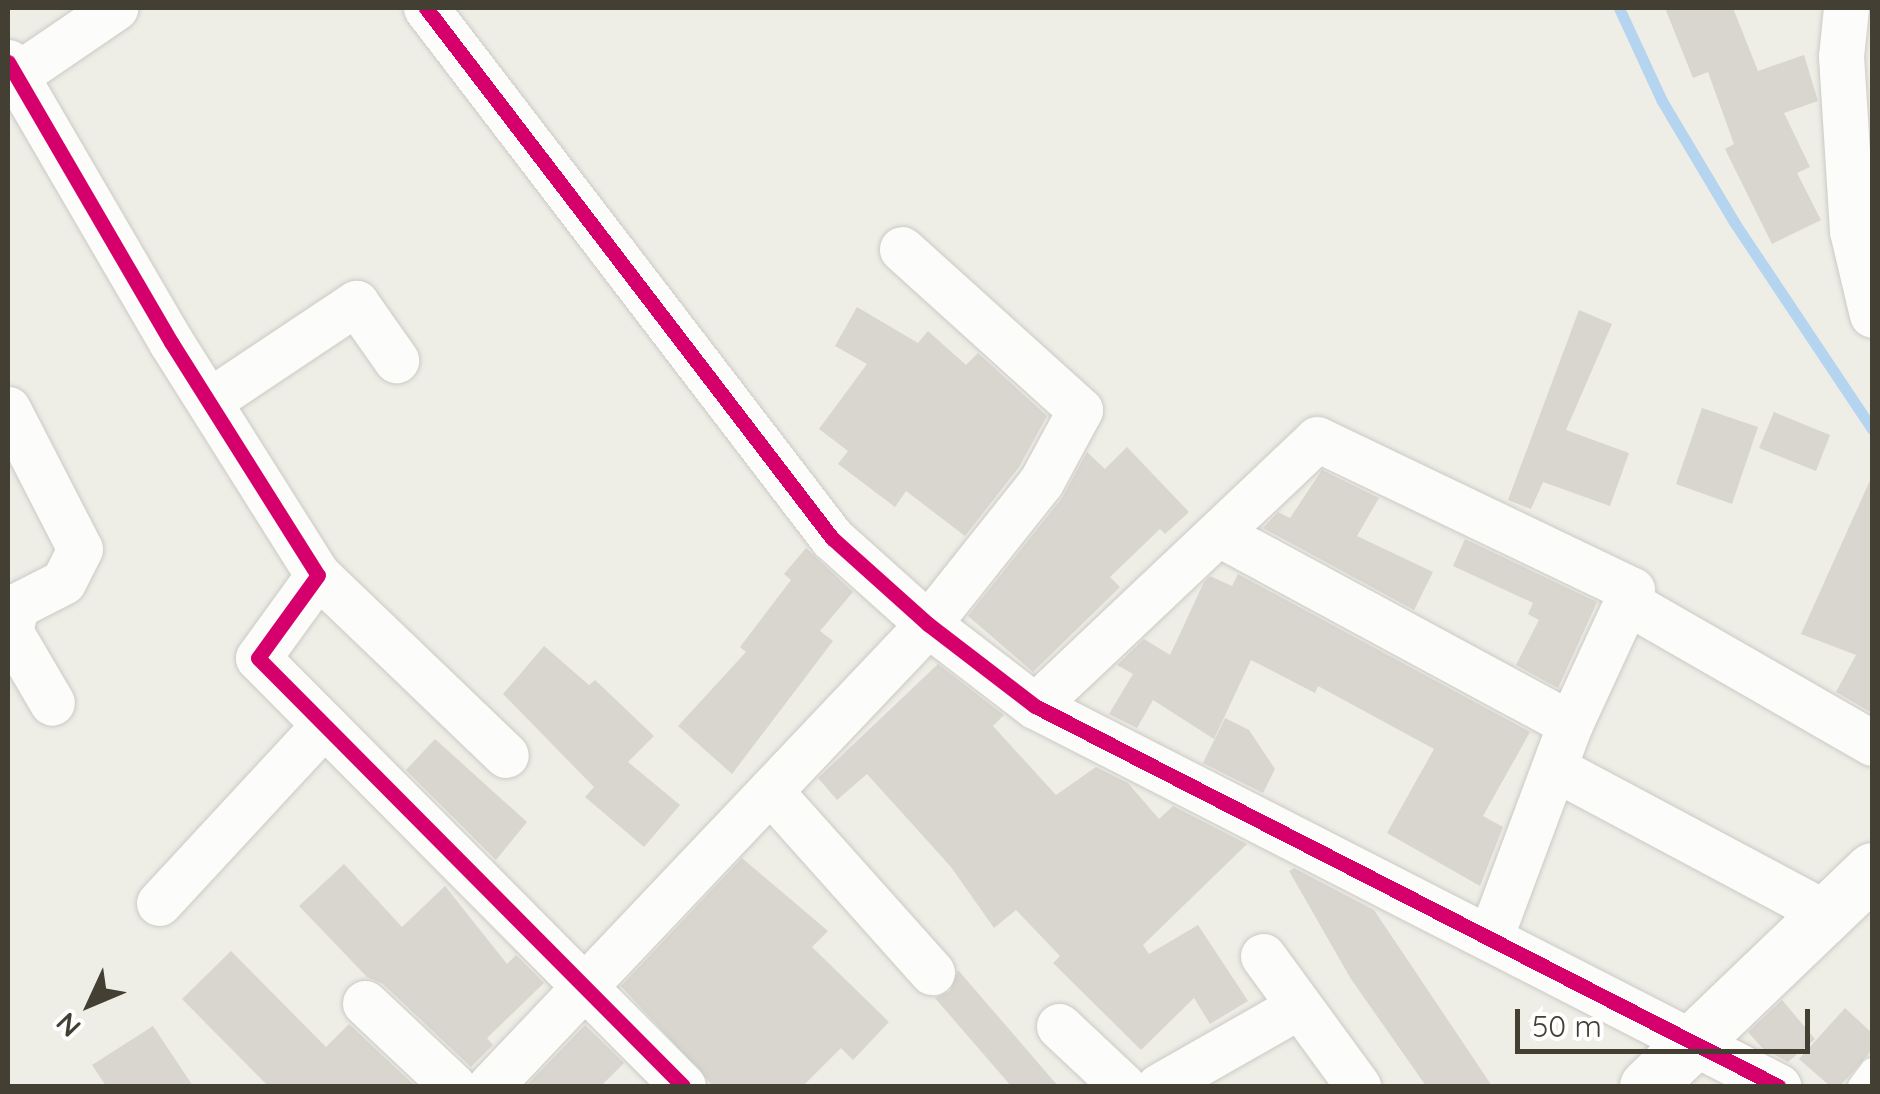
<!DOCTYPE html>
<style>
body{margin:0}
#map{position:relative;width:1880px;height:1094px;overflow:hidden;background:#eeede6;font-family:Quicksand,sans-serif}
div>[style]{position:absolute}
.stream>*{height:11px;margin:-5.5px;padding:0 5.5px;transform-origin:5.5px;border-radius:5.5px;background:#b4d4ef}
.building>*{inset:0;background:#d8d6cf}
.roads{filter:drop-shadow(0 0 2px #cccac4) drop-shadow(0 0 2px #cccac4)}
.service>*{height:22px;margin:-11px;padding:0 11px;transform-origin:11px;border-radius:11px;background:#fcfcfb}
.minor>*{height:45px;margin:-22.5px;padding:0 22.5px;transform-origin:22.5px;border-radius:22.5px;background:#fcfcfb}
.tertiary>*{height:55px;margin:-27.5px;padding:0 27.5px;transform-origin:27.5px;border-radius:27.5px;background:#fcfcfb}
.cycleway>*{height:15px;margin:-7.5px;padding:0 7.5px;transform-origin:7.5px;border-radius:7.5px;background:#d6006c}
span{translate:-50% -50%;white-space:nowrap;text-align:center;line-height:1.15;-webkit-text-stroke:10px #fff;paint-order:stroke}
.frame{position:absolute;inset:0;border:10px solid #443f33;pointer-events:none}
.north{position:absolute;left:40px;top:954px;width:100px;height:100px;-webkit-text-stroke:8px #fff;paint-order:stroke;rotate:226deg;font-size:28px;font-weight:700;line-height:40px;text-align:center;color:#443f33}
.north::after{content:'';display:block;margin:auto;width:35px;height:45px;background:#443f33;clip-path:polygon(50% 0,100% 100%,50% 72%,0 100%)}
.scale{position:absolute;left:1515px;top:1009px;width:295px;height:45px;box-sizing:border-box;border:5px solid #443f33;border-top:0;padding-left:12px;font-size:30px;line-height:35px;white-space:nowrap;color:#443f33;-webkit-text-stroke:8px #fff;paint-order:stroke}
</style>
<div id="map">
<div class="stream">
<i style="left:1619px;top:8px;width:102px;rotate:65.2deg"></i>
<i style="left:1662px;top:101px;width:141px;rotate:59.2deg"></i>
<i style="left:1734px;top:222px;width:249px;rotate:56.3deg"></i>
</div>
<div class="building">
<i style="clip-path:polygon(1665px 8px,1733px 8px,1758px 71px,1804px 55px,1818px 101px,1784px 113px,1810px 167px,1797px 173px,1821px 220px,1772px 244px,1725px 149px,1734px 144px,1708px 72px,1693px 78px)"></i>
<i style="clip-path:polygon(857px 307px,918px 343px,928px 331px,966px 365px,978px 353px,1047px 416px,1019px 467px,965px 536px,906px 491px,895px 507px,838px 464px,848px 451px,819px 429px,867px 364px,835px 346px)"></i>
<i style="clip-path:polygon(1579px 310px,1612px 324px,1566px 430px,1629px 453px,1610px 506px,1543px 482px,1531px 509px,1508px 500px)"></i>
<i style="clip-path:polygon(1702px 408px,1758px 427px,1732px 504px,1676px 484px)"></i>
<i style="clip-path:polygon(1774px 412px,1830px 435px,1816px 471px,1759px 448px)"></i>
<i style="clip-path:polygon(1127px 447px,1189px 512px,1165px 534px,1160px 529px,1110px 577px,1120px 587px,1033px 672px,968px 616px,1062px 498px,1087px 452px,1105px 469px)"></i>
<i style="clip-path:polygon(1322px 470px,1379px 498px,1357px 536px,1433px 572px,1414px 610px,1263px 528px,1278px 512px,1290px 518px)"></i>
<i style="clip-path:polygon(1872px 476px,1872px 713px,1836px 692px,1856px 655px,1801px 634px)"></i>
<i style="clip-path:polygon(1465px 539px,1597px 602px,1558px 688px,1516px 665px,1539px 620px,1528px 614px,1533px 603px,1453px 566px)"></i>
<i style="clip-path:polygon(806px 548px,853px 592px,820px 631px,833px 641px,732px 774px,678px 726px,746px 652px,740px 647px,791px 580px,784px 574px)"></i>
<i style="clip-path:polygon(1238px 574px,1530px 732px,1483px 816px,1503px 827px,1480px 886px,1387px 833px,1434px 749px,1318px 686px,1315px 693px,1251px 660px,1214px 739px,1153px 700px,1137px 728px,1109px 714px,1133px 674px,1117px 665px,1144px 639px,1170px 655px,1204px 582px,1210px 576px,1232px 586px)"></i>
<i style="clip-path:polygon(544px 646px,589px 685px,595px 680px,654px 736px,628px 762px,680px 805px,644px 847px,585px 797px,594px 787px,503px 694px)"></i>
<i style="clip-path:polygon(938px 664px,1004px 715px,993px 726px,1056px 795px,1096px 767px,1128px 783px,1159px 819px,1173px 806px,1247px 844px,1143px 945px,1149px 954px,1198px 925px,1248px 1001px,1210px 1024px,1194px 998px,1141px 1050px,1053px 963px,1060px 956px,1016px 910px,994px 928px,951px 867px,867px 774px,837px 800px,818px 778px)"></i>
<i style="clip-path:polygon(1225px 718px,1249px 730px,1275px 769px,1263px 793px,1203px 763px)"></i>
<i style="clip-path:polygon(435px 739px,527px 822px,496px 860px,406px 770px)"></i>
<i style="clip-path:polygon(742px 858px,828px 931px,812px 947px,889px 1022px,853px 1060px,841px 1048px,803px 1086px,713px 1086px,621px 986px)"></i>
<i style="clip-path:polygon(344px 864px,402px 927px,445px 886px,507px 964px,516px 955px,544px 983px,487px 1038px,493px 1045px,471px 1067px,383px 984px,367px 977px,299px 906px)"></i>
<i style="clip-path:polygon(1294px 868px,1374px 910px,1492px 1086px,1426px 1086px,1351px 979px,1289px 871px)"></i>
<i style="clip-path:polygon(231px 951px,326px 1047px,349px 1024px,415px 1086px,268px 1086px,182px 999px)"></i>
<i style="clip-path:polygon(958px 970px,1058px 1086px,1011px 1086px,935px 998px,950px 991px)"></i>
<i style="clip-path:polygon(1782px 1000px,1815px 1039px,1788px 1062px,1762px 1048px,1748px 1032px)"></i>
<i style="clip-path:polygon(1845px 1008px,1872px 1033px,1872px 1050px,1840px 1086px,1830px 1086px,1799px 1059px)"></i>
<i style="clip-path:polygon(585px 1025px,624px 1063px,601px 1086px,526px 1086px)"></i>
<i style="clip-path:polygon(153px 1026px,193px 1086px,106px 1086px,92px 1065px)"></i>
</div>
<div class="roads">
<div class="service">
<i style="left:1859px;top:1086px;width:21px;rotate:-53deg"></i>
</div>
<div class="minor">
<i style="left:426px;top:8px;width:668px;rotate:52.55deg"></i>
<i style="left:832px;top:538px;width:129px;rotate:41.9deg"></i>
<i style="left:928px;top:624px;width:135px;rotate:37.5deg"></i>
<i style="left:1035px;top:706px;width:835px;rotate:27.09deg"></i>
<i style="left:1846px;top:8px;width:48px;rotate:95.9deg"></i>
<i style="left:1841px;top:56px;width:175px;rotate:86.4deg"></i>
<i style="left:1852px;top:231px;width:86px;rotate:76.6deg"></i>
<i style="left:8px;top:62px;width:324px;rotate:59.8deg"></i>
<i style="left:171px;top:342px;width:275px;rotate:57.8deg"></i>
<i style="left:318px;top:575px;width:102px;rotate:125.9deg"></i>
<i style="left:258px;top:658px;width:603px;rotate:45.2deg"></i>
<i style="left:8px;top:81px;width:130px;rotate:-34.3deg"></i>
<i style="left:209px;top:401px;width:177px;rotate:-33.7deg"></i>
<i style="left:356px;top:303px;width:70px;rotate:54.9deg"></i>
<i style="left:8px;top:409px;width:157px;rotate:62.8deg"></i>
<i style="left:80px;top:549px;width:37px;rotate:117deg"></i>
<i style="left:63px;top:582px;width:53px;rotate:152.9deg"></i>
<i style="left:16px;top:606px;width:26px;rotate:103deg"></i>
<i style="left:10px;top:631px;width:83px;rotate:59.7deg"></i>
<i style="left:1221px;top:535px;width:397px;rotate:28.4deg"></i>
<i style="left:318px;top:575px;width:260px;rotate:43.8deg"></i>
<i style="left:1627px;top:602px;width:283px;rotate:29.9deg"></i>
<i style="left:1035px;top:706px;width:388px;rotate:-43.4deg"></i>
<i style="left:1317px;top:439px;width:349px;rotate:25.6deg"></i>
<i style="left:1632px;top:590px;width:148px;rotate:114.8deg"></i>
<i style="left:1570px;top:724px;width:228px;rotate:110.5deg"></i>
<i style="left:1554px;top:768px;width:310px;rotate:28.1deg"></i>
<i style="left:770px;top:791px;width:243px;rotate:48.2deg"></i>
<i style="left:159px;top:903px;width:243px;rotate:-47.2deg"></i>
<i style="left:1263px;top:956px;width:161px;rotate:53.8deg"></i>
<i style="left:365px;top:1003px;width:121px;rotate:43.3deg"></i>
<i style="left:1059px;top:1026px;width:88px;rotate:43.2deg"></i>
<i style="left:490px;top:1086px;width:637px;rotate:-46.53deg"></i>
<i style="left:928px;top:624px;width:181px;rotate:-51.5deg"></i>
<i style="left:1041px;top:482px;width:82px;rotate:-61.6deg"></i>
<i style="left:1080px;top:410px;width:240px;rotate:-137.9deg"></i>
<i style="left:1159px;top:1086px;width:161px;rotate:-29.7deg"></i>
</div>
<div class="tertiary">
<i style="left:1647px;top:1086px;width:312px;rotate:-43.8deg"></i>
</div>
</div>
<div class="cycleway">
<i style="left:426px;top:8px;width:668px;rotate:52.55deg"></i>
<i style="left:832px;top:538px;width:129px;rotate:41.9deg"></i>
<i style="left:928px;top:624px;width:135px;rotate:37.5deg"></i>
<i style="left:1035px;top:706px;width:835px;rotate:27.09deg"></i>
<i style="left:8px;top:62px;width:324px;rotate:59.8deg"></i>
<i style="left:171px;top:342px;width:275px;rotate:57.8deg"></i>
<i style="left:318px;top:575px;width:102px;rotate:125.9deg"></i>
<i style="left:258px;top:658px;width:603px;rotate:45.2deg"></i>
</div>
<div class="frame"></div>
<div class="north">N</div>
<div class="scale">50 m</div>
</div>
